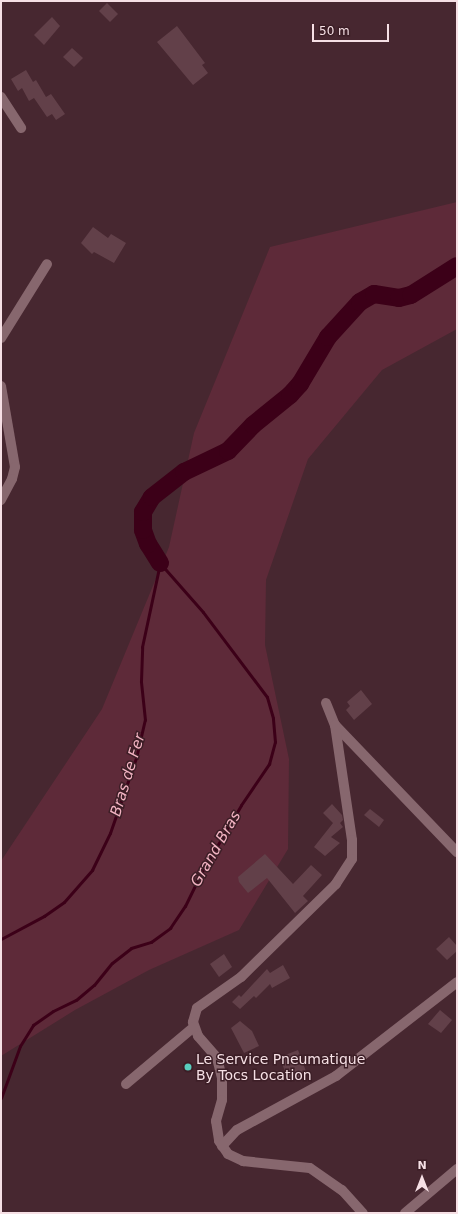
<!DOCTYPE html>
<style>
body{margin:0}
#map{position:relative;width:458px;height:1214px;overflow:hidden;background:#472730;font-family:"DejaVu Sans",sans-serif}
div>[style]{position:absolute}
.green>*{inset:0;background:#5e2a39}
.stream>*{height:3px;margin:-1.5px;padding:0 1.5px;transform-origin:1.5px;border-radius:1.5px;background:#3c0018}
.river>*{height:18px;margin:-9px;padding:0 9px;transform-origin:9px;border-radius:9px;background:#3c0018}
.building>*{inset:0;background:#624049}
.minor>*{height:10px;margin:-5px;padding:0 5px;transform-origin:5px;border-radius:5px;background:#87676e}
.dots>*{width:11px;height:11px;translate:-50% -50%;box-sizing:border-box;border:2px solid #3c1e26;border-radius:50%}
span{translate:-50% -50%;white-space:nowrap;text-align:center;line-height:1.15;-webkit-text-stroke:3px #3c1e26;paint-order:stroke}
.poi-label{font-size:14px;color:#f6e0e5}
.left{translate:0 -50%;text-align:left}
.water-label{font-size:15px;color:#f3b4c3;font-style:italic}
.frame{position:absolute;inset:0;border:2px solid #f6e0e5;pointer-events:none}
.north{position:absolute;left:402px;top:1158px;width:40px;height:40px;-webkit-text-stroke:3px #3c1e26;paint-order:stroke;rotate:0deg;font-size:11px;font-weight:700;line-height:16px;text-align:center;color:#f6e0e5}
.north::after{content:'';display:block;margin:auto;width:14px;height:18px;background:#f6e0e5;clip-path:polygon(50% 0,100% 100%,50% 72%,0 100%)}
.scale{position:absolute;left:312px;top:24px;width:77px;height:18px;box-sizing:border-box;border:2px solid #f6e0e5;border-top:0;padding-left:5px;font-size:12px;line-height:14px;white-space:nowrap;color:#f6e0e5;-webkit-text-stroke:3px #3c1e26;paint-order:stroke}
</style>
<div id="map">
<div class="green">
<i style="clip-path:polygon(457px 202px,457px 329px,382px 370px,308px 459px,266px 580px,265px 645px,289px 759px,288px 849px,239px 930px,149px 970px,75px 1010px,1px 1056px,1px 861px,102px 709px,169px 547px,194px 433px,270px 247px)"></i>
</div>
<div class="stream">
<i style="left:1px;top:939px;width:49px;rotate:-28.1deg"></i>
<i style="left:44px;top:916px;width:24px;rotate:-35deg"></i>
<i style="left:64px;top:902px;width:43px;rotate:-48.8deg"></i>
<i style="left:92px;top:870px;width:41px;rotate:-64.1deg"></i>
<i style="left:110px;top:833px;width:79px;rotate:-70.9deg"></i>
<i style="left:136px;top:758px;width:39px;rotate:-77deg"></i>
<i style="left:145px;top:720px;width:39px;rotate:-96deg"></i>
<i style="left:141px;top:681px;width:34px;rotate:-88deg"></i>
<i style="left:142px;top:647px;width:86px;rotate:-77.9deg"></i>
<i style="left:1px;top:1098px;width:55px;rotate:-69.9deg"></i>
<i style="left:20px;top:1046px;width:25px;rotate:-58deg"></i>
<i style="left:33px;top:1025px;width:24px;rotate:-35deg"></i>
<i style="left:53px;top:1011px;width:25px;rotate:-26deg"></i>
<i style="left:76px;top:1000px;width:23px;rotate:-40deg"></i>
<i style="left:94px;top:985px;width:28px;rotate:-51deg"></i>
<i style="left:112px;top:963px;width:24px;rotate:-38deg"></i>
<i style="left:131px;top:948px;width:21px;rotate:-17deg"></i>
<i style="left:151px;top:942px;width:24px;rotate:-36deg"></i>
<i style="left:170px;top:928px;width:27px;rotate:-56deg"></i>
<i style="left:185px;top:906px;width:34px;rotate:-64deg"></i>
<i style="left:200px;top:875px;width:81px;rotate:-59.6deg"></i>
<i style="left:241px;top:805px;width:50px;rotate:-55.7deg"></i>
<i style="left:269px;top:764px;width:23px;rotate:-75deg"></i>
<i style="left:275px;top:742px;width:24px;rotate:-95deg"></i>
<i style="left:273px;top:718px;width:22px;rotate:-106deg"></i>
<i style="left:267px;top:697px;width:106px;rotate:-127deg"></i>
<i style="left:203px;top:612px;width:65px;rotate:-131.3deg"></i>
</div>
<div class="river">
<i style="left:160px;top:563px;width:22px;rotate:-122deg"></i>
<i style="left:148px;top:544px;width:15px;rotate:-110deg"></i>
<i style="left:143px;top:530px;width:18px;rotate:-90deg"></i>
<i style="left:143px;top:512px;width:17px;rotate:-59deg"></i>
<i style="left:152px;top:497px;width:41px;rotate:-38deg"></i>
<i style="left:184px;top:472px;width:49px;rotate:-25.5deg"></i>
<i style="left:228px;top:451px;width:36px;rotate:-46deg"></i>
<i style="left:253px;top:425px;width:48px;rotate:-39deg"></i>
<i style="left:290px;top:395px;width:15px;rotate:-48deg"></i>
<i style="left:300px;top:384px;width:55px;rotate:-59.2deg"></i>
<i style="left:328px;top:337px;width:47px;rotate:-47.6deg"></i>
<i style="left:360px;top:302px;width:16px;rotate:-30deg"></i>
<i style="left:374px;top:294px;width:25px;rotate:9deg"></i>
<i style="left:399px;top:298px;width:12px;rotate:-14deg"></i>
<i style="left:411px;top:295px;width:54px;rotate:-32.2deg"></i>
</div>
<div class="building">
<i style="clip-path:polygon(107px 3px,118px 14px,110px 22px,99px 11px)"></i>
<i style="clip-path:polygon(52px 17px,60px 26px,44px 45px,34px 35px)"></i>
<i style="clip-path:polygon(177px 26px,205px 63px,202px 65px,208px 73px,193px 85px,157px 42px)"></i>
<i style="clip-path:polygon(72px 48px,83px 58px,74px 67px,63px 57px)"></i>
<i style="clip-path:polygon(26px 70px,33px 82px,36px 80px,46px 97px,51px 94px,65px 114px,56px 120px,52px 114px,47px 117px,34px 98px,29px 101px,22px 88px,18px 91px,11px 79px)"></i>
<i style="clip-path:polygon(93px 227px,108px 238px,111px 234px,126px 243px,114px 263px,94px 252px,92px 254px,81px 243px)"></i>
<i style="clip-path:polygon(361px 690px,372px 704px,354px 720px,346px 710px,350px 706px,347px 702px)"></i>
<i style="clip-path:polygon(332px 804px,342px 815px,343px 820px,340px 823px,343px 827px,331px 837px,340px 843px,325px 856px,314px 847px,333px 823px,323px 813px)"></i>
<i style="clip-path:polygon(370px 809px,384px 820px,379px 827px,364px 815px)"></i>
<i style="clip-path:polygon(265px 854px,293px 884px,311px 865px,322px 875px,303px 896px,308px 901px,295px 913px,267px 878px,248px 893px,239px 882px,238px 877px)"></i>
<i style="clip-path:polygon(449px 937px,457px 946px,457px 951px,447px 960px,436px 949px)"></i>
<i style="clip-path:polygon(224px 954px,232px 967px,219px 977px,210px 964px)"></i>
<i style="clip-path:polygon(283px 965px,290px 978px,272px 988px,270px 984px,256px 998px,254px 996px,240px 1009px,232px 1002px,239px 995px,241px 997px,267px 969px,270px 973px)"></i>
<i style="clip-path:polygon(440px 1010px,452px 1020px,441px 1033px,428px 1024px)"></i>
<i style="clip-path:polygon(240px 1021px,252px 1031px,259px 1046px,244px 1053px,231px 1028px)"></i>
<i style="clip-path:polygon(298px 1050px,307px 1074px,288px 1081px,280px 1057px)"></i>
</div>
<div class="minor">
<i style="left:1px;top:97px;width:37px;rotate:57deg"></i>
<i style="left:1px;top:338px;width:87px;rotate:-58.1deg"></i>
<i style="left:1px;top:386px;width:82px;rotate:80.2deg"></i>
<i style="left:15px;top:467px;width:12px;rotate:104deg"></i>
<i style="left:12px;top:479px;width:24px;rotate:118deg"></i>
<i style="left:326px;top:703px;width:24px;rotate:68deg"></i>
<i style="left:335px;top:725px;width:176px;rotate:46.2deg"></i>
<i style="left:335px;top:725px;width:116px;rotate:81.6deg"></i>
<i style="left:352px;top:840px;width:19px;rotate:90deg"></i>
<i style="left:352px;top:859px;width:30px;rotate:123deg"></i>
<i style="left:336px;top:884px;width:133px;rotate:135.6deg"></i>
<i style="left:241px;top:977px;width:54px;rotate:144.8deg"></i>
<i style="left:197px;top:1008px;width:15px;rotate:106deg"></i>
<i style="left:193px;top:1022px;width:15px;rotate:70deg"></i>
<i style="left:198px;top:1036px;width:29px;rotate:49deg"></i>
<i style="left:217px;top:1058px;width:21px;rotate:76deg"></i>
<i style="left:222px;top:1078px;width:22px;rotate:90deg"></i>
<i style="left:222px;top:1100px;width:22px;rotate:106deg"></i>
<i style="left:216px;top:1121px;width:20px;rotate:81deg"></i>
<i style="left:219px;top:1141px;width:16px;rotate:55deg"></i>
<i style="left:228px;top:1154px;width:17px;rotate:25deg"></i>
<i style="left:243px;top:1161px;width:67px;rotate:6deg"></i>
<i style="left:310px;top:1168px;width:39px;rotate:35deg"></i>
<i style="left:342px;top:1190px;width:31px;rotate:48deg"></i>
<i style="left:126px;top:1084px;width:89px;rotate:-40deg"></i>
<i style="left:222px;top:1146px;width:22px;rotate:-47deg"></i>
<i style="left:237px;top:1130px;width:113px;rotate:-28.6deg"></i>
<i style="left:336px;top:1076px;width:153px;rotate:-37.8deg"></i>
<i style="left:405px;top:1213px;width:68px;rotate:-40.2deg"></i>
</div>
<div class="dots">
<i style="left:188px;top:1067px;background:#59cebe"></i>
</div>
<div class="poi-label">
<span class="left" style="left:196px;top:1067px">Le Service Pneumatique<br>By Tocs Location</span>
</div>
<div class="water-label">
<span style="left:128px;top:775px;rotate:-73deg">Bras de Fer</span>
<span style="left:216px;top:849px;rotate:-60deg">Grand Bras</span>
</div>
<div class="frame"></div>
<div class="north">N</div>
<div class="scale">50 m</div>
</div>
